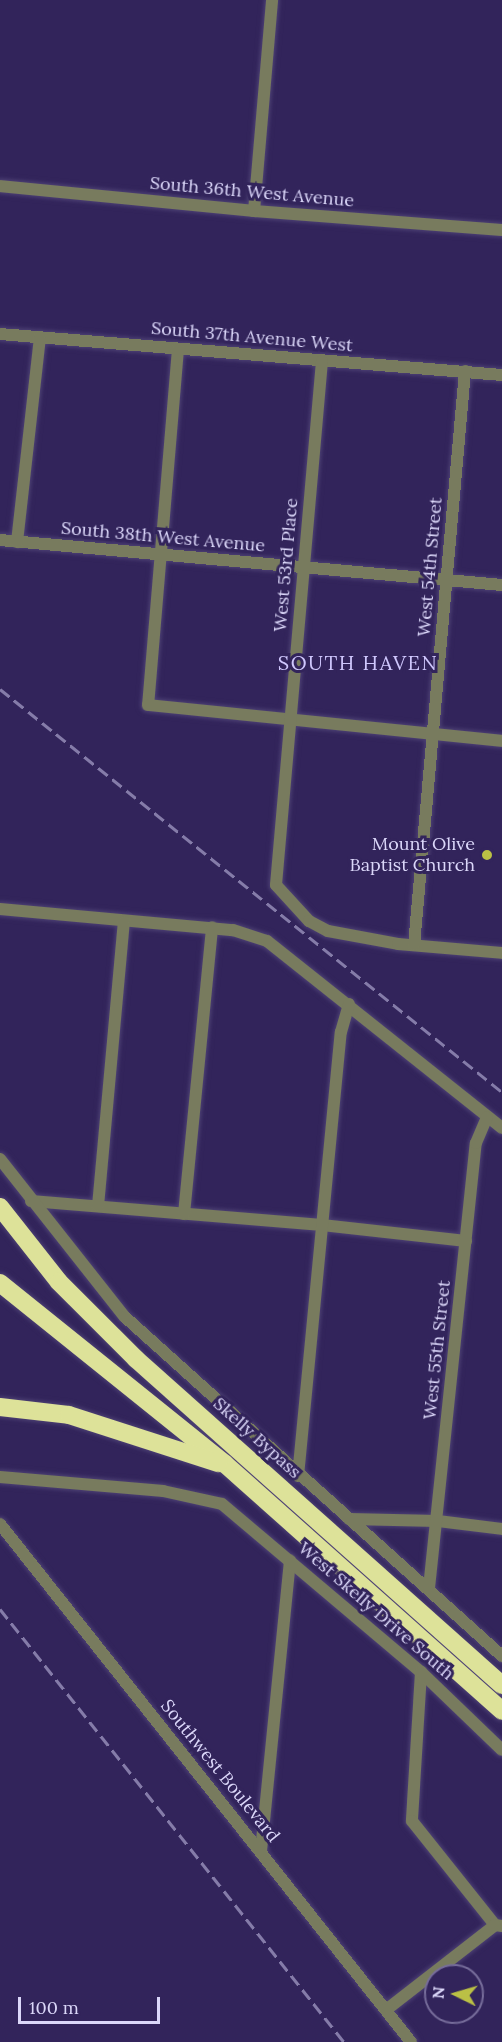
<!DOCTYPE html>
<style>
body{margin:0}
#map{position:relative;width:502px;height:2042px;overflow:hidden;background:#32245b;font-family:Lora,serif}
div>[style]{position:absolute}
.roads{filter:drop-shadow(0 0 2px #4d4174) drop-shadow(0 0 2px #4d4174)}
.minor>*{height:12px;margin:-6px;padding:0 6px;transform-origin:6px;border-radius:6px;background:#787b5e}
.tertiary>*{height:12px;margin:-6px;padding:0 6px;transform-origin:6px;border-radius:6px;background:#787b5e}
.motorway>*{height:18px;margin:-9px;padding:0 9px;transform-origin:9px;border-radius:9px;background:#dde299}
.rail>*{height:3px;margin-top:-1.5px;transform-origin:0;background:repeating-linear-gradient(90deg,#857ca9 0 12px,transparent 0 18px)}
.dots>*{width:16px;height:16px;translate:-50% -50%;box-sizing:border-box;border:3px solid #32245b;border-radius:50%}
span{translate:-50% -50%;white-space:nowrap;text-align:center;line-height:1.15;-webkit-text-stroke:6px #32245b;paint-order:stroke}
.street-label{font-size:18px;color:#dbd7f9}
.poi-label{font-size:18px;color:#dbd7f9}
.right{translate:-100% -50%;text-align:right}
.neighbourhood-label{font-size:20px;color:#cfc7fd;letter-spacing:1.5px}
.north{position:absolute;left:424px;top:1964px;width:60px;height:60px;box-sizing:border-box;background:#32245b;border:2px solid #766c9a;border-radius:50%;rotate:275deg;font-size:16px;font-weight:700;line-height:24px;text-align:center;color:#dbd7f9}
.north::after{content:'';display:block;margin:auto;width:21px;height:27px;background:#bbc045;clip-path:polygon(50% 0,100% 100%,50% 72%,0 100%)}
.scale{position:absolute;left:18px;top:1997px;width:142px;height:27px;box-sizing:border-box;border:3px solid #dbd7f9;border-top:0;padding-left:8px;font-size:18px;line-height:21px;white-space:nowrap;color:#dbd7f9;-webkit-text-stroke:4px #32245b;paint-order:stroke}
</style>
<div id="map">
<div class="roads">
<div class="minor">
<i style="left:0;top:186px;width:255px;rotate:5.6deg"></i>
<i style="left:254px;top:211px;width:249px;rotate:4.4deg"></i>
<i style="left:254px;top:211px;width:212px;rotate:-85.1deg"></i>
<i style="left:0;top:334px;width:504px;rotate:4.67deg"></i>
<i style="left:178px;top:349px;width:357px;rotate:94.8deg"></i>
<i style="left:148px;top:705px;width:356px;rotate:5.8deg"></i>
<i style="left:322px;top:361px;width:526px;rotate:95.02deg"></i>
<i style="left:276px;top:885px;width:49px;rotate:47.5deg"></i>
<i style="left:309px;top:921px;width:21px;rotate:28deg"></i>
<i style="left:328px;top:931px;width:71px;rotate:10.5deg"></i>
<i style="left:398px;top:944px;width:104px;rotate:4.9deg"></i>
<i style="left:0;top:540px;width:504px;rotate:5.12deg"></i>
<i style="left:17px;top:542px;width:206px;rotate:-83.6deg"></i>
<i style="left:0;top:909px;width:234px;rotate:5.2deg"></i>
<i style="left:233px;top:930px;width:36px;rotate:18deg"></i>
<i style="left:267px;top:941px;width:300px;rotate:38.5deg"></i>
<i style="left:414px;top:945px;width:576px;rotate:-84.92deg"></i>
<i style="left:31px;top:1201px;width:292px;rotate:4.7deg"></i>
<i style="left:322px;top:1225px;width:145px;rotate:6.3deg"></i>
<i style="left:98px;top:1206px;width:285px;rotate:-84.8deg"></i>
<i style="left:184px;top:1214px;width:288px;rotate:-84.4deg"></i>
<i style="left:298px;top:1476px;width:446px;rotate:-84.5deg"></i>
<i style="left:341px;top:1032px;width:29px;rotate:-74deg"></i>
<i style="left:349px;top:1519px;width:89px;rotate:1.3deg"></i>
<i style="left:438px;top:1521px;width:64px;rotate:7.1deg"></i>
<i style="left:429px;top:1588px;width:447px;rotate:-84deg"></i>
<i style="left:476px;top:1143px;width:28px;rotate:-67deg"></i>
<i style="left:421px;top:1672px;width:149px;rotate:93.5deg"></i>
<i style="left:412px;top:1821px;width:133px;rotate:51.4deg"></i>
<i style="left:495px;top:1925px;width:7px;rotate:8deg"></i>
<i style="left:261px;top:1851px;width:292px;rotate:-84.3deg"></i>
<i style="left:386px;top:2010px;width:138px;rotate:-37.9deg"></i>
</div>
<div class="tertiary">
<i style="left:0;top:1159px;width:201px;rotate:51.7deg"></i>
<i style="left:125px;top:1317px;width:507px;rotate:41.96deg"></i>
<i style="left:0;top:1477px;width:164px;rotate:4.9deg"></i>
<i style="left:163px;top:1491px;width:60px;rotate:12.4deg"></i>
<i style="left:222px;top:1504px;width:260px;rotate:40.2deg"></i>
<i style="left:421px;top:1672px;width:112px;rotate:43.9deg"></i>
<i style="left:0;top:1524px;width:661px;rotate:51.57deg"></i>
</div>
<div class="motorway">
<i style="left:0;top:1207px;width:95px;rotate:51.8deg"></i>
<i style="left:59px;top:1282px;width:109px;rotate:45deg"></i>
<i style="left:136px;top:1359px;width:490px;rotate:41.7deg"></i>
<i style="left:0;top:1283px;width:289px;rotate:38.8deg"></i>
<i style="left:225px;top:1464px;width:371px;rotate:41.7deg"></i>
<i style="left:0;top:1407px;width:69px;rotate:6.6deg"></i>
<i style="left:69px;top:1415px;width:157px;rotate:17.9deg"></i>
</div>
</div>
<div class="rail">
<i style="left:0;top:689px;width:644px;rotate:38.76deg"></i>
<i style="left:0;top:1609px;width:553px;rotate:51.53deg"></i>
</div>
<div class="dots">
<i style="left:487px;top:855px;background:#bbc045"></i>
</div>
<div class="street-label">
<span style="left:252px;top:192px;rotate:5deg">South 36th West Avenue</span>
<span style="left:252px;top:337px;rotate:5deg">South 37th Avenue West</span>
<span style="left:163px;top:537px;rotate:5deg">South 38th West Avenue</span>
<span style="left:286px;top:565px;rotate:-85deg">West 53rd Place</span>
<span style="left:430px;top:567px;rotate:-85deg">West 54th Street</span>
<span style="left:437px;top:1350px;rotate:-84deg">West 55th Street</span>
<span style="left:257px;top:1438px;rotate:42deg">Skelly Bypass</span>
<span style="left:376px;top:1611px;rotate:41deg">West Skelly Drive South</span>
<span style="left:220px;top:1771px;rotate:51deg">Southwest Boulevard</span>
</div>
<div class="poi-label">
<span class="right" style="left:475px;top:855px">Mount Olive<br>Baptist Church</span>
</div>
<div class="neighbourhood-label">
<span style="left:358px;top:662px">SOUTH HAVEN</span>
</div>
<div class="north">N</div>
<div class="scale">100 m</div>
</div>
